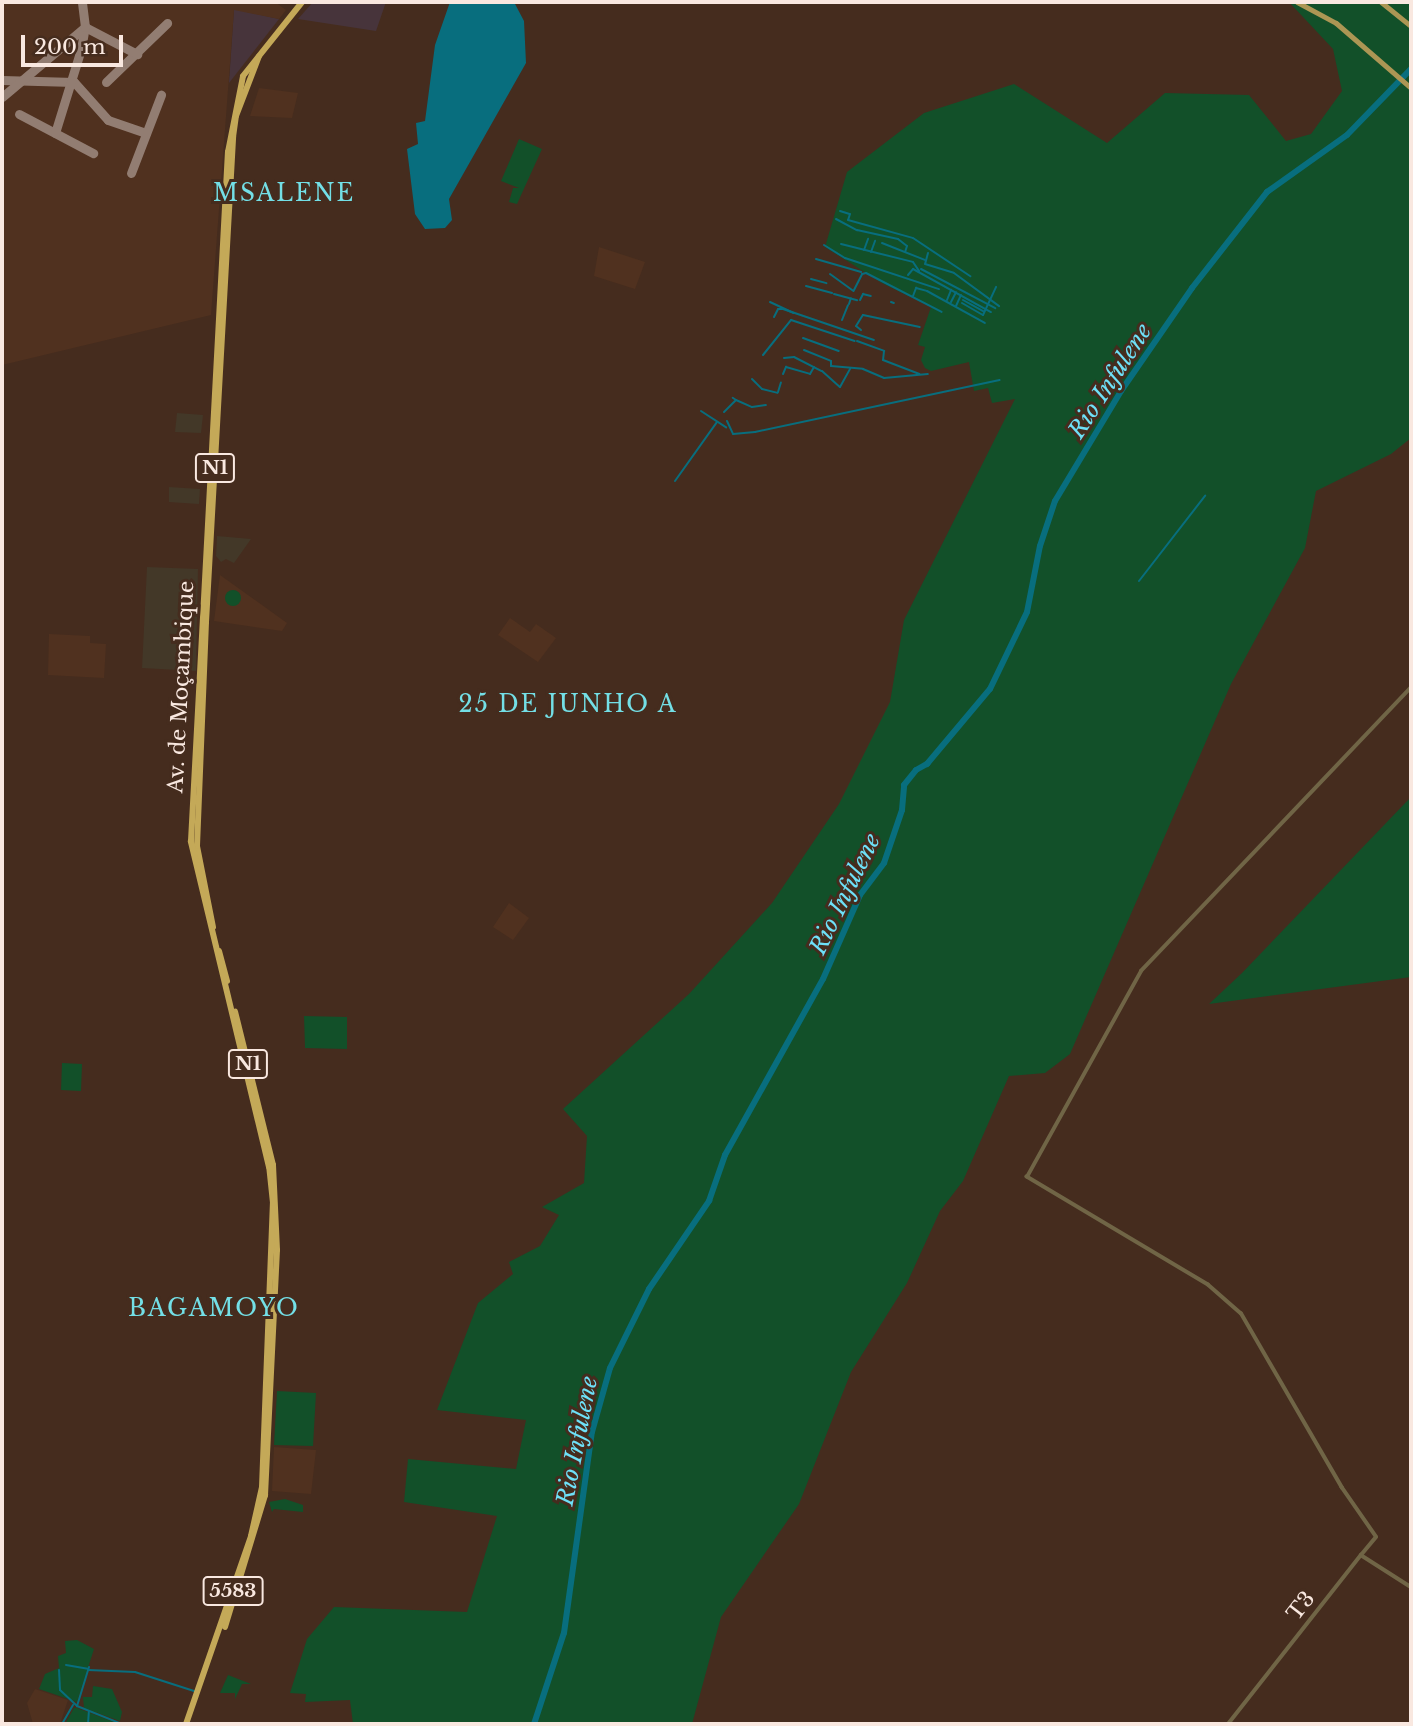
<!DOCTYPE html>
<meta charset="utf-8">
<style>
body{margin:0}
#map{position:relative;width:1413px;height:1726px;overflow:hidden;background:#452c1e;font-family:"Libre Baskerville",serif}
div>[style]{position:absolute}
.commercial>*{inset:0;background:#433828}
.industrial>*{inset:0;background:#47343b}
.built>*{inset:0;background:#50311f}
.green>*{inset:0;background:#125029}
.round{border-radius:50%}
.water>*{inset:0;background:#086e7e}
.stream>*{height:2px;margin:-1px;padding:0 1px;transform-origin:1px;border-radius:1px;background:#086e7e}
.river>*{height:6px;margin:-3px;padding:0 3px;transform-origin:3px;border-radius:3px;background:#086e7e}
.taxiway>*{height:9px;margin:-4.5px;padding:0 4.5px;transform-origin:4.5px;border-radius:4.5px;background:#927d72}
.minor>*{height:3.5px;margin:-1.75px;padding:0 1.75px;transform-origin:1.75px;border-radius:1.75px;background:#706546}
.major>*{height:5px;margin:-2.5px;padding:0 2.5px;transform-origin:2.5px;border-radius:2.5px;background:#ac9654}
.highway>*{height:6px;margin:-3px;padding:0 3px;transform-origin:3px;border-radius:3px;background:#c4a958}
span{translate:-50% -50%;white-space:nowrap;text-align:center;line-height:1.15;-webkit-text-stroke:6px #452c1e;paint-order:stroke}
.shield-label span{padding:2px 5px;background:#452c1e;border:2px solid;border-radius:5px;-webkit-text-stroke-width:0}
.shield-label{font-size:19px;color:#f9e8e0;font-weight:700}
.street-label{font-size:21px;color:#f9e8e0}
.neighbourhood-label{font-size:23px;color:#73dfe6;letter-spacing:2px}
.water-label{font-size:23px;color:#6ee1f8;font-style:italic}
.frame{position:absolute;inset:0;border:4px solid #f9e8e0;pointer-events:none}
.scale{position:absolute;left:21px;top:35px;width:102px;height:32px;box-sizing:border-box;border:4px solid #f9e8e0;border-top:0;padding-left:9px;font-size:21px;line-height:24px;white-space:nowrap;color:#f9e8e0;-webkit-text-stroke:5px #452c1e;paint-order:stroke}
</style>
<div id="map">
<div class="commercial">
<i style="clip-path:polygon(177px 413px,203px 415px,201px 433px,175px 432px)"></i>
<i style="clip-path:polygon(169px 487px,200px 489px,199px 504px,169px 502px)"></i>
<i style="clip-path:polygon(217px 536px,251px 539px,234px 563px,226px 559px,221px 562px,216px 556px)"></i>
<i style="clip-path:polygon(147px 567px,198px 569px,196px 671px,142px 668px)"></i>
</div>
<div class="industrial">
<i style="clip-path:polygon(313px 2px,386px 2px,376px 31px,298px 19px)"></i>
<i style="clip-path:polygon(234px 9px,279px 19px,229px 83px)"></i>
</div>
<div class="built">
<i style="clip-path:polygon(2px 2px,275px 2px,286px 10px,279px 19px,234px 10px,211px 315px,2px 365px)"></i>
<i style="clip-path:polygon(259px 88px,298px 93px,292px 118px,250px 116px)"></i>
<i style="clip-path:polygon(599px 247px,645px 262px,635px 289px,594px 276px)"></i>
<i style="clip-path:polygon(220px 575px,287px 623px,282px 631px,214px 621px)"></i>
<i style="clip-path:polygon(510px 618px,530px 632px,536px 624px,556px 638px,538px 662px,498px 635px)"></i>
<i style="clip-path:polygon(49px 634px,90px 636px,90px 643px,106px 644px,104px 678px,48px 675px)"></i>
<i style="clip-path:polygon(509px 903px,529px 918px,513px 940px,493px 927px)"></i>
<i style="clip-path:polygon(274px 1447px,316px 1450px,311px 1494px,272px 1491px)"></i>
<i style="clip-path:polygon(35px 1689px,68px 1700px,60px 1724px,33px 1724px,27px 1703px)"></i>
</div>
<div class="green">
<i style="clip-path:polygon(1289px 2px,1411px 2px,1411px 438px,1391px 454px,1316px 491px,1305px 548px,1231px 684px,1070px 1054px,1045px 1073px,1009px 1076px,963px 1181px,940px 1211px,907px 1283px,851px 1372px,799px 1504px,721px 1617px,692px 1724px,353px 1724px,350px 1700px,305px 1702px,306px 1694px,290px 1693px,307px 1639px,334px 1607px,467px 1612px,497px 1516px,404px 1502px,408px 1459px,516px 1469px,526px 1420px,437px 1410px,478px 1303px,513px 1274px,509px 1262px,540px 1246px,559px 1215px,542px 1207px,584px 1183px,587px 1136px,563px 1109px,689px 994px,772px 903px,839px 804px,890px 702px,904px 620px,1015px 399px,992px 403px,988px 388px,974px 391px,969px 362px,931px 371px,925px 368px,921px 360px,925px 347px,918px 345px,931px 307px,882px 283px,825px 247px,847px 172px,924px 113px,1014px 84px,1107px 143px,1165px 93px,1249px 95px,1286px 141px,1311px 134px,1342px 91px,1333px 49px)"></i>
<i style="clip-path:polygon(519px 139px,542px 149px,517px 204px,509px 202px,513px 188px,519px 188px,501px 181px)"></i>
<i class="round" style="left:225px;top:590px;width:16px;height:16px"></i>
<i style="clip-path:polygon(1411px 797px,1411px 977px,1209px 1004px,1242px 973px)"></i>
<i style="clip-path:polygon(304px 1016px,347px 1017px,347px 1049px,305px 1048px)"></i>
<i style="clip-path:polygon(62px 1063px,82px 1064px,81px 1091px,61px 1090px)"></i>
<i style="clip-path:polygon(277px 1391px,316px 1393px,313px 1446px,274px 1445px)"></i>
<i style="clip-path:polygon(285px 1499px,303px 1505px,303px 1512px,274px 1509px,272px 1512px,269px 1502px)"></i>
<i style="clip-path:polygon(77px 1640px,94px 1649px,77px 1702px,39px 1689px,45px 1674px,59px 1668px,58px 1656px,66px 1653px,65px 1641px)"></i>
<i style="clip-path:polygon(228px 1675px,251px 1684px,242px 1684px,235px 1699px,235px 1693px,220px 1693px)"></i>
<i style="clip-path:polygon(93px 1686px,112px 1689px,122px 1712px,120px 1721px,84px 1708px,83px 1697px,92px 1697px)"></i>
<i style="clip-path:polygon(74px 1708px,77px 1708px,114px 1722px,65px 1724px)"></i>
</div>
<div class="water">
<i style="clip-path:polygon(450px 2px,514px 2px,524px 21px,526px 63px,449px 199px,452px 220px,445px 228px,425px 229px,415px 214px,407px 149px,418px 144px,416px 123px,425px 121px,435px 45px)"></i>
</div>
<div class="stream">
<i style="left:840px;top:211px;width:10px;rotate:17deg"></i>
<i style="left:850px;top:214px;width:6px;rotate:108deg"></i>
<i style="left:848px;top:220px;width:67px;rotate:15.5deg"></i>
<i style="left:913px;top:238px;width:69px;rotate:33.7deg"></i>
<i style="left:836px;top:219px;width:24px;rotate:28deg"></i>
<i style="left:857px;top:230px;width:42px;rotate:12.4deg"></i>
<i style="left:898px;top:239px;width:11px;rotate:38deg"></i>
<i style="left:907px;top:246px;width:6px;rotate:108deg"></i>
<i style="left:882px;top:243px;width:46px;rotate:21.6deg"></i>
<i style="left:841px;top:244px;width:74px;rotate:14deg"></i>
<i style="left:913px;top:262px;width:11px;rotate:56deg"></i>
<i style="left:824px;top:245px;width:25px;rotate:32deg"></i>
<i style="left:845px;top:258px;width:99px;rotate:18.3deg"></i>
<i style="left:864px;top:250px;width:12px;rotate:-70deg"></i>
<i style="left:871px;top:252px;width:12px;rotate:-70deg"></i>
<i style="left:928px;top:253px;width:11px;rotate:105deg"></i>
<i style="left:925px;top:264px;width:30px;rotate:17deg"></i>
<i style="left:954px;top:273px;width:56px;rotate:36.3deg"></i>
<i style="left:816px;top:259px;width:47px;rotate:16.1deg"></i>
<i style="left:921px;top:269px;width:84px;rotate:27.8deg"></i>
<i style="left:830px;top:274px;width:29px;rotate:36deg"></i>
<i style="left:908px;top:275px;width:8px;rotate:-50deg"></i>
<i style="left:913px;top:269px;width:89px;rotate:28.9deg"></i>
<i style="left:811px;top:279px;width:16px;rotate:15deg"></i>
<i style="left:806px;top:286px;width:27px;rotate:15deg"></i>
<i style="left:854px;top:290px;width:18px;rotate:-63deg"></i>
<i style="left:862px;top:274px;width:4px;rotate:-14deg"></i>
<i style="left:866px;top:273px;width:85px;rotate:27.2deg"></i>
<i style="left:834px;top:294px;width:24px;rotate:15deg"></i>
<i style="left:913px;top:296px;width:9px;rotate:-69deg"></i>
<i style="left:916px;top:288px;width:11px;rotate:15deg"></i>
<i style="left:927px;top:291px;width:66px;rotate:28.9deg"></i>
<i style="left:860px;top:300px;width:7px;rotate:-63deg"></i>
<i style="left:863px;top:294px;width:8px;rotate:14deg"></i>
<i style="left:947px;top:300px;width:11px;rotate:-68deg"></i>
<i style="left:963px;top:300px;width:23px;rotate:29deg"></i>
<i style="left:770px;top:302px;width:26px;rotate:25deg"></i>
<i style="left:891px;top:302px;width:3px;rotate:18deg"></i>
<i style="left:951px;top:302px;width:11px;rotate:-63deg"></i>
<i style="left:962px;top:303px;width:24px;rotate:30deg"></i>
<i style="left:983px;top:315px;width:31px;rotate:-65deg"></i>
<i style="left:849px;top:304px;width:6px;rotate:-72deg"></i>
<i style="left:956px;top:306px;width:12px;rotate:-66deg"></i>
<i style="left:774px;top:317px;width:9px;rotate:-63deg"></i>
<i style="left:778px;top:309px;width:5px"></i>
<i style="left:783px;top:309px;width:96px;rotate:18.8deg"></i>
<i style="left:842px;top:320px;width:16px;rotate:-68deg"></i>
<i style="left:861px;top:330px;width:6px;rotate:-141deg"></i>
<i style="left:856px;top:326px;width:13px;rotate:-58deg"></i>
<i style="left:863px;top:315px;width:58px;rotate:11.9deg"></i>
<i style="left:803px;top:338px;width:38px;rotate:20deg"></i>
<i style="left:857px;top:341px;width:29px;rotate:20deg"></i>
<i style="left:884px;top:351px;width:9px;rotate:96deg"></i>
<i style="left:883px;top:360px;width:39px;rotate:21deg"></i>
<i style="left:804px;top:350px;width:29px;rotate:22deg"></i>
<i style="left:831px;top:361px;width:5px;rotate:90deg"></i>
<i style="left:831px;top:366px;width:32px;rotate:5deg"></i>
<i style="left:863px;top:369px;width:23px;rotate:23deg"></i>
<i style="left:884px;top:378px;width:44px;rotate:-5.2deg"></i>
<i style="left:763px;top:355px;width:45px;rotate:-51.3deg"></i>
<i style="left:791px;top:320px;width:67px;rotate:18.2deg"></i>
<i style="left:784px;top:358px;width:10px;rotate:-6deg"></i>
<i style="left:794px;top:357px;width:31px;rotate:27deg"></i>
<i style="left:822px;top:371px;width:24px;rotate:42deg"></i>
<i style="left:840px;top:387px;width:21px;rotate:-61deg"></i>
<i style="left:783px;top:374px;width:8px;rotate:-67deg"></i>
<i style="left:786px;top:367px;width:25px;rotate:16deg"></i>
<i style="left:810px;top:374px;width:8px;rotate:-60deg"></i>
<i style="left:752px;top:379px;width:14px;rotate:45deg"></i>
<i style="left:762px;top:389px;width:16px;rotate:14deg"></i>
<i style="left:778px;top:392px;width:10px;rotate:-73deg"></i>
<i style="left:736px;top:400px;width:17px;rotate:24deg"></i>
<i style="left:752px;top:407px;width:14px;rotate:-8deg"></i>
<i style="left:701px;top:411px;width:30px;rotate:33deg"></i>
<i style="left:724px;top:412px;width:17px;rotate:-45deg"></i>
<i style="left:736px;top:400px;width:4px;rotate:-146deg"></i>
<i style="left:727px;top:421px;width:14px;rotate:65deg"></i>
<i style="left:733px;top:434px;width:22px;rotate:-5deg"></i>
<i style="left:755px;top:432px;width:250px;rotate:-12deg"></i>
<i style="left:675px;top:481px;width:72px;rotate:-54.6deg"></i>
<i style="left:1139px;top:581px;width:108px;rotate:-52.2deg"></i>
<i style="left:66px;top:1665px;width:22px;rotate:10deg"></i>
<i style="left:89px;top:1667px;width:41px;rotate:107.1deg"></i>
<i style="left:77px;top:1706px;width:48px;rotate:21.8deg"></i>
<i style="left:59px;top:1670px;width:20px;rotate:87deg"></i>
<i style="left:60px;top:1690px;width:23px;rotate:43deg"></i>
<i style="left:88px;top:1670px;width:47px;rotate:2.4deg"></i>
<i style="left:135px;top:1672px;width:62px;rotate:17.9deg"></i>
<i style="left:62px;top:1724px;width:22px;rotate:-60deg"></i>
<i style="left:88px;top:1724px;width:13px;rotate:-86deg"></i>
</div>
<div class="river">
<i style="left:534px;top:1724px;width:96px;rotate:-71.8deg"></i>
<i style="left:564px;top:1633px;width:203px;rotate:-82.1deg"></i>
<i style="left:592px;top:1432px;width:66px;rotate:-74.3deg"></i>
<i style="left:610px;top:1368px;width:88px;rotate:-63.7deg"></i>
<i style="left:649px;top:1289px;width:107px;rotate:-55.7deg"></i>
<i style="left:709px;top:1201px;width:49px;rotate:-70.8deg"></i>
<i style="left:725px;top:1155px;width:201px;rotate:-60.9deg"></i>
<i style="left:823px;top:979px;width:92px;rotate:-66.2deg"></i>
<i style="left:860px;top:895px;width:40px;rotate:-53deg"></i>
<i style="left:884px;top:863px;width:56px;rotate:-71.2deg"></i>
<i style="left:902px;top:810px;width:25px;rotate:-85deg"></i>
<i style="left:904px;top:785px;width:19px;rotate:-51deg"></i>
<i style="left:916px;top:770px;width:13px;rotate:-29deg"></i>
<i style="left:927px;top:764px;width:98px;rotate:-50deg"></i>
<i style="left:990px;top:689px;width:85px;rotate:-64.3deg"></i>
<i style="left:1027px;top:612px;width:67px;rotate:-78.9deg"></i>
<i style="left:1040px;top:546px;width:47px;rotate:-71.6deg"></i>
<i style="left:1055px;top:501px;width:128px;rotate:-59deg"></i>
<i style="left:1121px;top:391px;width:125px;rotate:-55.4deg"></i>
<i style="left:1192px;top:288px;width:122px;rotate:-52deg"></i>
<i style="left:1267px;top:192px;width:98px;rotate:-35.5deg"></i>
<i style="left:1347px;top:135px;width:92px;rotate:-45.9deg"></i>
</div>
<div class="taxiway">
<i style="left:2px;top:80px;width:72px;rotate:1.6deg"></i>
<i style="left:74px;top:82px;width:51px;rotate:48.2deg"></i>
<i style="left:108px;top:120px;width:40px;rotate:18.9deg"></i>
<i style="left:106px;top:82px;width:85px;rotate:-44deg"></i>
<i style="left:2px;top:97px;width:109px;rotate:-40.1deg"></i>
<i style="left:85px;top:27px;width:59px;rotate:27.4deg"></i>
<i style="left:19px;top:114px;width:84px;rotate:27.8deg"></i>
<i style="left:55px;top:133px;width:88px;rotate:-72.8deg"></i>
<i style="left:81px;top:49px;width:22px;rotate:-80deg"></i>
<i style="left:85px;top:27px;width:25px;rotate:-97deg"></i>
<i style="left:131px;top:173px;width:84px;rotate:-69deg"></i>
</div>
<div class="minor">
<i style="left:1361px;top:1555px;width:23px;rotate:-50deg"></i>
<i style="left:1376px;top:1537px;width:60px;rotate:-124.8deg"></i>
<i style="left:1342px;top:1488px;width:201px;rotate:-120.1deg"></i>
<i style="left:1241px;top:1314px;width:44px;rotate:-138.7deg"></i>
<i style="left:1208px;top:1285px;width:211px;rotate:-149.2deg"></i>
<i style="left:1027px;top:1177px;width:235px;rotate:-61deg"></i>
<i style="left:1141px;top:971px;width:392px;rotate:-46.4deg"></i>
<i style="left:1228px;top:1724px;width:215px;rotate:-51.8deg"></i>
<i style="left:1361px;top:1555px;width:59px;rotate:32.6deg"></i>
</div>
<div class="major">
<i style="left:1297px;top:2px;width:44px;rotate:28.3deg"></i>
<i style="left:1336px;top:23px;width:99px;rotate:40.9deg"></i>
<i style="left:1381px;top:2px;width:38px;rotate:39deg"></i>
</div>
<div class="highway">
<i style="left:213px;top:927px;width:83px;rotate:-101.2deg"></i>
<i style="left:197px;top:846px;width:224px;rotate:-87.7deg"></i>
<i style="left:206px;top:622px;width:486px;rotate:-86.8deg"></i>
<i style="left:233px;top:137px;width:21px;rotate:-82deg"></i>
<i style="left:236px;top:116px;width:64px;rotate:-69deg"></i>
<i style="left:219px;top:951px;width:31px;rotate:75deg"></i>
<i style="left:225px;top:1627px;width:138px;rotate:-73.1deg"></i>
<i style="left:265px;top:1495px;width:245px;rotate:-87.2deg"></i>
<i style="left:277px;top:1250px;width:85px;rotate:-92.7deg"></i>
<i style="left:273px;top:1165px;width:158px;rotate:-103.9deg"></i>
<i style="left:186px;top:1724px;width:199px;rotate:-70.9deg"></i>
<i style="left:251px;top:1536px;width:50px;rotate:-77.3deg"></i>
<i style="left:262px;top:1487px;width:284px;rotate:-87.8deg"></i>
<i style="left:273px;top:1203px;width:36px;rotate:-96deg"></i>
<i style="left:269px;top:1167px;width:335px;rotate:-103.5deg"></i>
<i style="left:191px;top:841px;width:690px;rotate:-86.93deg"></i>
<i style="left:228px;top:152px;width:77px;rotate:-78.8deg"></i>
<i style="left:243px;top:76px;width:95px;rotate:-51.4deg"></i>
</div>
<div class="shield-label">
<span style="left:215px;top:468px">N1</span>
<span style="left:248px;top:1064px">N1</span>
<span style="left:233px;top:1591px">5583</span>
</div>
<div class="street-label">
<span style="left:181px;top:687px;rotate:-87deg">Av. de Moçambique</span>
<span style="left:1301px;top:1606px;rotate:-52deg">T3</span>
</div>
<div class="neighbourhood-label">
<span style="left:284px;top:193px">MSALENE</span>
<span style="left:568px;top:704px">25 DE JUNHO A</span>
<span style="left:214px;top:1308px">BAGAMOYO</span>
</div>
<div class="water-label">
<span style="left:1110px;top:381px;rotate:-57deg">Rio Infulene</span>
<span style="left:845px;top:894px;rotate:-64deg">Rio Infulene</span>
<span style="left:577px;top:1441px;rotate:-79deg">Rio Infulene</span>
</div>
<div class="frame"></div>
<div class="scale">200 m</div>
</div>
